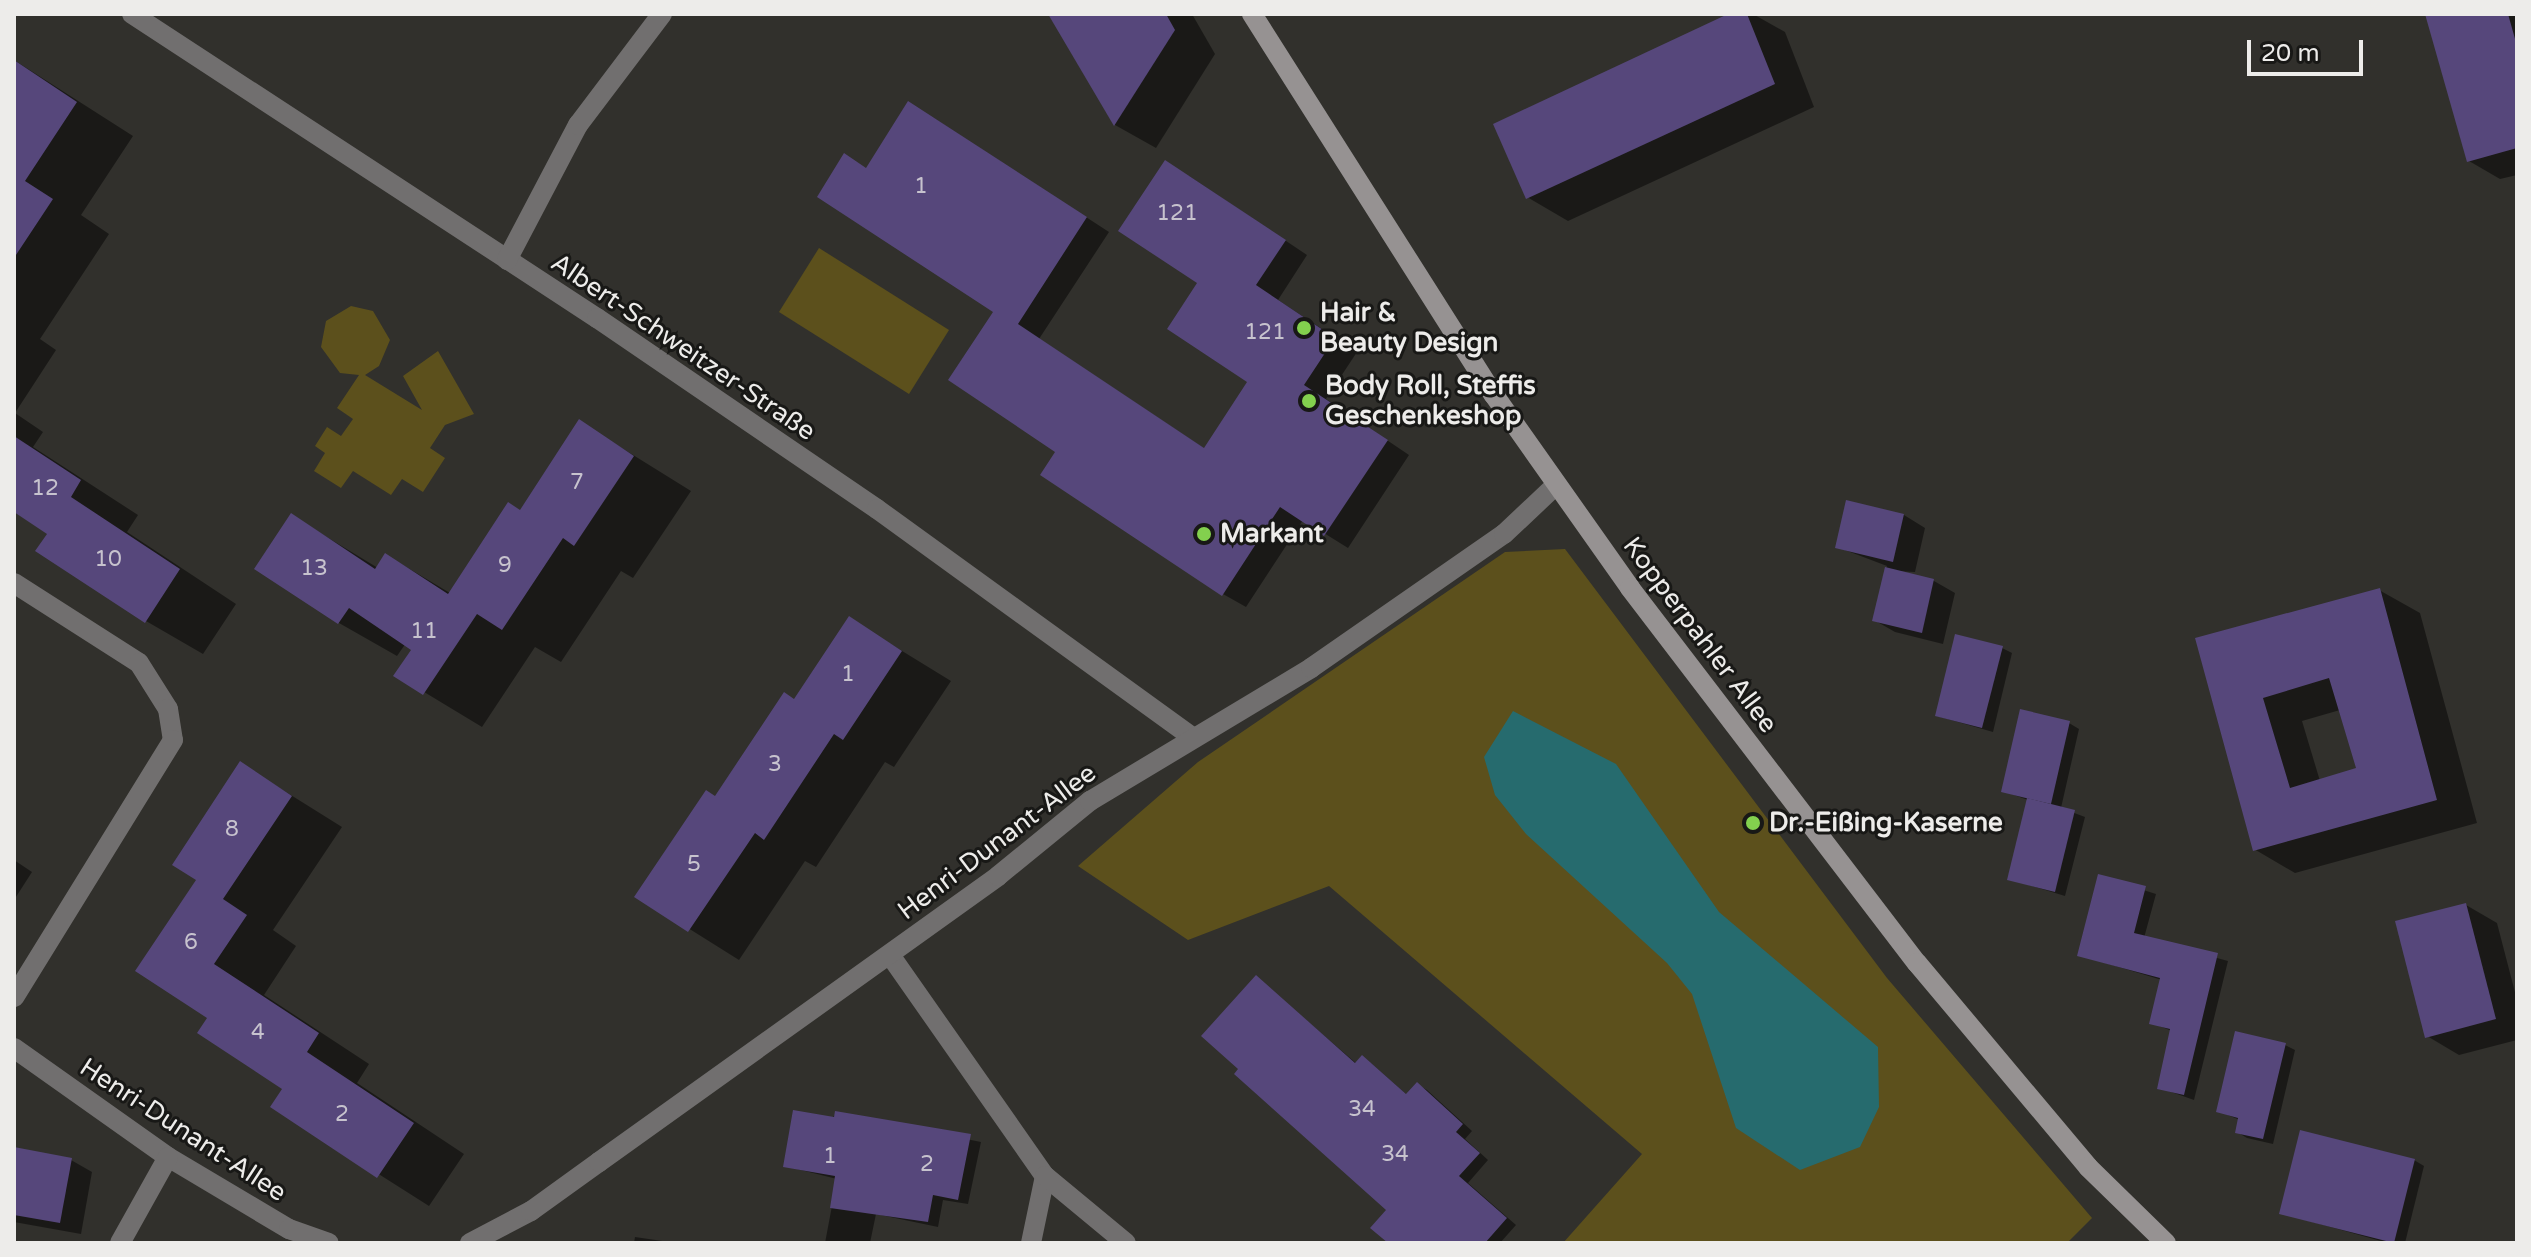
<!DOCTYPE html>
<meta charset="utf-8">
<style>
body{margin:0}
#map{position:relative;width:2531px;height:1257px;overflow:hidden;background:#31302c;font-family:"Varela Round",sans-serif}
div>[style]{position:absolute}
.green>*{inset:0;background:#5c501c}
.water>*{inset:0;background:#266b6e}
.shadow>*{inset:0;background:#0007}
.building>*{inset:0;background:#56477b}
.street>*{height:20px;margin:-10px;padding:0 10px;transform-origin:10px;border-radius:10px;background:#716f6f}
.secondary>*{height:20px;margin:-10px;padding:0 10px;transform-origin:10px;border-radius:10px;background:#969292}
.dots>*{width:22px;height:22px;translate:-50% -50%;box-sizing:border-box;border:4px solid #181816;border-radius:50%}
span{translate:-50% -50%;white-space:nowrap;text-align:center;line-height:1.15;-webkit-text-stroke:6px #181816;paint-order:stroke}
.number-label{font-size:22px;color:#c7c3ce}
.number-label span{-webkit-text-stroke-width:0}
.poi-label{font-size:26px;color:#edecea;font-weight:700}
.left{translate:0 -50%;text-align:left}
.street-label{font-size:26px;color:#edecea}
.frame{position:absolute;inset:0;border:16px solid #edecea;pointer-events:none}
.scale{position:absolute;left:2247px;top:40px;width:116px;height:36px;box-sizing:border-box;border:4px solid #edecea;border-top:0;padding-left:10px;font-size:24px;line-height:28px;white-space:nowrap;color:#edecea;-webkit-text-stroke:6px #181816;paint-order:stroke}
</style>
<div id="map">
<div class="green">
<i style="clip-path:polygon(819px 248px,949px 330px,909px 394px,779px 312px)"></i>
<i style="clip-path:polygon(351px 306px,373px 311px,390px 340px,379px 366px,365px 375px,422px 410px,403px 376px,438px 351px,474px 414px,445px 425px,430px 448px,445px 458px,423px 492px,402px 479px,391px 495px,353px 471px,341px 488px,314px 471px,325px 453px,315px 446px,327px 427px,341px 436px,353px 419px,337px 408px,359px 375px,340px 373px,321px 347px,326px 321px)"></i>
<i style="clip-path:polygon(1565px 549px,1887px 978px,2092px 1218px,2067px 1243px,1563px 1243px,1642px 1154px,1329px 886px,1188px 940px,1078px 866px,1198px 762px,1505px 552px)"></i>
</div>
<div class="water">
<i style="clip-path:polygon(1513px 711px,1616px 764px,1719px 912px,1878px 1047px,1879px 1107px,1860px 1147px,1800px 1170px,1736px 1128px,1692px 994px,1667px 963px,1526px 834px,1495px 795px,1484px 757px)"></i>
</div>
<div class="shadow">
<i style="clip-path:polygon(1050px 14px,1192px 14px,1215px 54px,1156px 148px,1115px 125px)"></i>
<i style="clip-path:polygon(1733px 14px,1753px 14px,1785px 32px,1814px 107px,1568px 221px,1527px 197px)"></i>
<i style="clip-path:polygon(2427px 14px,2517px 14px,2517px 175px,2500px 179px,2469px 161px)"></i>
<i style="clip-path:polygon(14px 60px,133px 136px,81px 215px,109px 234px,40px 339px,56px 350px,15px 413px,43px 432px,33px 447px,138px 515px,127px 532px,236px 604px,203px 654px,146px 621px,49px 533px,14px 510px)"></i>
<i style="clip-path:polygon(932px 117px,1109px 232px,1039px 339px,1205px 449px,1250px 382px,1200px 283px,1189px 176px,1307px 255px,1278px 300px,1357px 352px,1326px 399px,1409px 455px,1348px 548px,1303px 520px,1246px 607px,1223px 594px,1058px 451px,996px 311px,867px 169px)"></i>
<i style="clip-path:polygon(580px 422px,691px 491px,633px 578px,621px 571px,561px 662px,535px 647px,482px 727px,396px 675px,414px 649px,406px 643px,397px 656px,339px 623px,292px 516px,378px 568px,386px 555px,450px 593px,521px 512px)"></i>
<i style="clip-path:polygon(1848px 502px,1904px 515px,1925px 528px,1915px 572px,1893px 571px,1934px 581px,1955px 593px,1943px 644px,1895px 632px,1874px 620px,1887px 566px,1837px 547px)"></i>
<i style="clip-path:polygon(evenodd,2379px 590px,2420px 613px,2477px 823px,2295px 873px,2254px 849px,2198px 639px,2379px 590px,2340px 710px,2358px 769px,2320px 781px,2302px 721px,2340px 710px)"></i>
<i style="clip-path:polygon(850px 619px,951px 681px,894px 767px,885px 762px,816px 867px,805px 861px,739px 960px,637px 896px,795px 701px)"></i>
<i style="clip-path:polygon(2002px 648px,2012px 653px,1993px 732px,1937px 716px)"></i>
<i style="clip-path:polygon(2069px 723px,2079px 729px,2061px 808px,2085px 817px,2065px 896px,2009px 879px,2028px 800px,2003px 791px)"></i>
<i style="clip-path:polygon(241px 764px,342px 827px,273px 930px,296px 946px,264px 995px,369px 1064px,357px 1083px,464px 1154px,429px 1206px,273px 1107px,285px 1089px,210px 1018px,198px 880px)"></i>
<i style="clip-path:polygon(14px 860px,32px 872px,14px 900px)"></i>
<i style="clip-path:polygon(2099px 876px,2156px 894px,2144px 938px,2228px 961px,2194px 1100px,2160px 1088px,2172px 1031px,2152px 1023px,2162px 980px,2079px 955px)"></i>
<i style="clip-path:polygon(2466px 905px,2497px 923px,2517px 1000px,2517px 1040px,2459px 1055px,2427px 1036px)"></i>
<i style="clip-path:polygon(1256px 977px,1357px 1064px,1362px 1058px,1372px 1064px,1407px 1095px,1417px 1084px,1427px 1090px,1472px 1131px,1465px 1139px,1488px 1160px,1468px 1183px,1516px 1225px,1500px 1243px,1391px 1243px,1389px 1210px,1241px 1069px)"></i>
<i style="clip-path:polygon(2285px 1045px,2295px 1050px,2273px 1144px,2247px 1138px,2237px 1132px,2240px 1120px,2218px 1111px)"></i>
<i style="clip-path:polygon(837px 1113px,981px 1142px,968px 1204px,943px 1200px,938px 1227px,876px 1214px,870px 1243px,825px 1243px,837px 1179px,785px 1166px)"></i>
<i style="clip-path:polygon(14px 1149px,71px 1160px,92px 1172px,81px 1234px,14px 1222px)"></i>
<i style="clip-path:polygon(2414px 1160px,2424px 1166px,2405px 1243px,2388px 1243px,2281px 1213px)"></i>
<i style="clip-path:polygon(635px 1237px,676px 1243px,634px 1243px)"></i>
</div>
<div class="building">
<i style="clip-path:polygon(1048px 14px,1166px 14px,1175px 30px,1114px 126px)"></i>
<i style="clip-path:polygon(1728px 14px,1747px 14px,1775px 84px,1526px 199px,1493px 124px)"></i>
<i style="clip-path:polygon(2425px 14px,2508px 14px,2517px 46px,2517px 148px,2467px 162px)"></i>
<i style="clip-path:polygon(14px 60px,77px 102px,25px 181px,53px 199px,14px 258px)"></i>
<i style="clip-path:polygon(908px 101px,1087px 217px,1018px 324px,1204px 448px,1247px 382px,1167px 329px,1197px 283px,1118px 231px,1165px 160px,1286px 240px,1256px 285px,1335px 338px,1304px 385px,1388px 440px,1324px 536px,1280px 507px,1222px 596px,1040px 475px,1055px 452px,948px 380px,993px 312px,817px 197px,844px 153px,866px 168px)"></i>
<i style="clip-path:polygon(579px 419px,634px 456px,574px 546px,563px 538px,502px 630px,477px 614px,423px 695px,393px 676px,411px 650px,349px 608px,338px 624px,254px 569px,291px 513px,375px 569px,385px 553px,448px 594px,508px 502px,520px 510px)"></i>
<i style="clip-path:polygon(14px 436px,81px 480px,71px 497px,180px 569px,145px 623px,35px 551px,47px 534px,14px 512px)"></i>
<i style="clip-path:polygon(1846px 500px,1904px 514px,1893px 562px,1835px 548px)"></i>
<i style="clip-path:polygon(1885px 567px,1934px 579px,1922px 633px,1872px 621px)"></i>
<i style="clip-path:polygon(evenodd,2380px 588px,2437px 800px,2253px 851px,2195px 638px,2380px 588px,2329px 678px,2356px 768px,2290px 788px,2263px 698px,2329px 678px)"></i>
<i style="clip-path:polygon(849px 616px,902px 651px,843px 740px,834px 734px,764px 840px,755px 833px,688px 932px,634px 897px,706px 790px,715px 796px,784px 692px,794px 699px)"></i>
<i style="clip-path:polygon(1955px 634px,2003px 646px,1982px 728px,1935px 716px)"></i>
<i style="clip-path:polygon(2020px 709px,2070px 721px,2051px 804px,2001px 792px)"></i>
<i style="clip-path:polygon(240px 761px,292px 796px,223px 899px,247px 915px,214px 964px,319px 1033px,307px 1052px,414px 1123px,377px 1178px,270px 1107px,282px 1089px,197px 1033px,207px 1018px,135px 971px,196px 880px,172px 865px)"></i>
<i style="clip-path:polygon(2027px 798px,2075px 810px,2055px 892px,2007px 880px)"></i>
<i style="clip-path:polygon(2098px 874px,2146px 886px,2134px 933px,2218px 953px,2184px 1095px,2157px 1089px,2170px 1029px,2149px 1024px,2160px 978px,2077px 956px)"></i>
<i style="clip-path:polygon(2466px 903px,2496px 1019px,2425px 1038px,2395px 921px)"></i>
<i style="clip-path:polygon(1256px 975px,1355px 1063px,1362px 1055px,1406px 1094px,1417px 1082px,1463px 1124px,1456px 1132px,1480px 1153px,1459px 1176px,1507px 1218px,1485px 1243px,1388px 1243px,1370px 1228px,1386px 1210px,1234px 1074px,1238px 1069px,1201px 1036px)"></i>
<i style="clip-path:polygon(2235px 1031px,2286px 1043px,2263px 1139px,2235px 1133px,2238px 1118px,2216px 1112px)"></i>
<i style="clip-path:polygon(793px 1110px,834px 1117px,835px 1111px,971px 1134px,958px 1200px,933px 1195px,928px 1222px,830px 1208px,835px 1176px,783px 1167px)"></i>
<i style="clip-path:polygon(2300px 1130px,2415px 1159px,2394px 1243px,2279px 1214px)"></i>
<i style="clip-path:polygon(14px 1147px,72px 1158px,60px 1223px,14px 1215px)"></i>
</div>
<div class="street">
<i style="left:132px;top:14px;width:556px;rotate:33.18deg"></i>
<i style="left:597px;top:318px;width:339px;rotate:34.3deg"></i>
<i style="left:877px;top:509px;width:390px;rotate:35.9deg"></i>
<i style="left:507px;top:260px;width:153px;rotate:-62.3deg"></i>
<i style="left:578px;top:125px;width:139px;rotate:-52.9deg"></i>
<i style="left:14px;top:583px;width:148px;rotate:32.6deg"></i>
<i style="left:139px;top:663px;width:54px;rotate:57.8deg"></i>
<i style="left:168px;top:709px;width:31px;rotate:81deg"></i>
<i style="left:173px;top:740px;width:302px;rotate:121.7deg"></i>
<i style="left:890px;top:955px;width:270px;rotate:55deg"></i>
<i style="left:1045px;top:1176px;width:68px;rotate:101.8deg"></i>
<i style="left:14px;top:1048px;width:189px;rotate:35.3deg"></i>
<i style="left:168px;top:1157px;width:141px;rotate:30.8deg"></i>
<i style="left:289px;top:1229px;width:42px;rotate:19.3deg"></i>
<i style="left:1045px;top:1176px;width:105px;rotate:39.6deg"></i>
<i style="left:120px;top:1243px;width:98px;rotate:-60.8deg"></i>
<i style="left:470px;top:1243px;width:69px;rotate:-27.7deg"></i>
<i style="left:531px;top:1211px;width:84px;rotate:-35.8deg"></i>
<i style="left:599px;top:1162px;width:491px;rotate:-35.6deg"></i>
<i style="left:998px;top:876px;width:119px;rotate:-39.2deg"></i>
<i style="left:1090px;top:801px;width:258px;rotate:-31deg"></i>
<i style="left:1311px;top:668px;width:235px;rotate:-34.8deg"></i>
<i style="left:1504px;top:534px;width:71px;rotate:-43.3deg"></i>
</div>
<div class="secondary">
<i style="left:1252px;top:14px;width:451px;rotate:57.6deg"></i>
<i style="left:1494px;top:395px;width:236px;rotate:54.8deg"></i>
<i style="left:1630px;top:588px;width:472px;rotate:52.6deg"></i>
<i style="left:1917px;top:963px;width:266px;rotate:50deg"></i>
<i style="left:2088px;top:1167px;width:109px;rotate:44.3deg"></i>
</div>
<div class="dots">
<i style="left:1304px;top:328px;background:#83d04e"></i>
<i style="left:1309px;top:401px;background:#83d04e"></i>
<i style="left:1204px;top:534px;background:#83d04e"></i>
<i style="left:1753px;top:823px;background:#83d04e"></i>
</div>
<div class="number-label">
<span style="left:921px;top:187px">1</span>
<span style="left:1177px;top:214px">121</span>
<span style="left:1265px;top:333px">121</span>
<span style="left:577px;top:483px">7</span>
<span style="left:45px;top:489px">12</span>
<span style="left:108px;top:560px">10</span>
<span style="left:505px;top:566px">9</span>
<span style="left:314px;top:569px">13</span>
<span style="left:424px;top:632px">11</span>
<span style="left:848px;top:675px">1</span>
<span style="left:775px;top:765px">3</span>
<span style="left:232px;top:830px">8</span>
<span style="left:694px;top:865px">5</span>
<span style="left:191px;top:943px">6</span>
<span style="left:258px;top:1033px">4</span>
<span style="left:1362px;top:1110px">34</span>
<span style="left:342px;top:1115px">2</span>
<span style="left:1395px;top:1155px">34</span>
<span style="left:830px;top:1157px">1</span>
<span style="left:927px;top:1165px">2</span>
</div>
<div class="poi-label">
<span class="left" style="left:1320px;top:328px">Hair &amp;<br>Beauty Design</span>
<span class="left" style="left:1325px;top:401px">Body Roll, Steffis<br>Geschenkeshop</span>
<span class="left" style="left:1220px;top:534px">Markant</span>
<span class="left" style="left:1769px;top:823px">Dr.-Eißing-Kaserne</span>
</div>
<div class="street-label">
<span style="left:683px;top:347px;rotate:34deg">Albert-Schweitzer-Straße</span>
<span style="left:1700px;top:635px;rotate:53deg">Kopperpahler Allee</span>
<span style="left:997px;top:842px;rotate:-37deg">Henri-Dunant-Allee</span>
<span style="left:183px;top:1130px;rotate:33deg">Henri-Dunant-Allee</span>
</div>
<div class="frame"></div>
<div class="scale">20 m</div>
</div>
